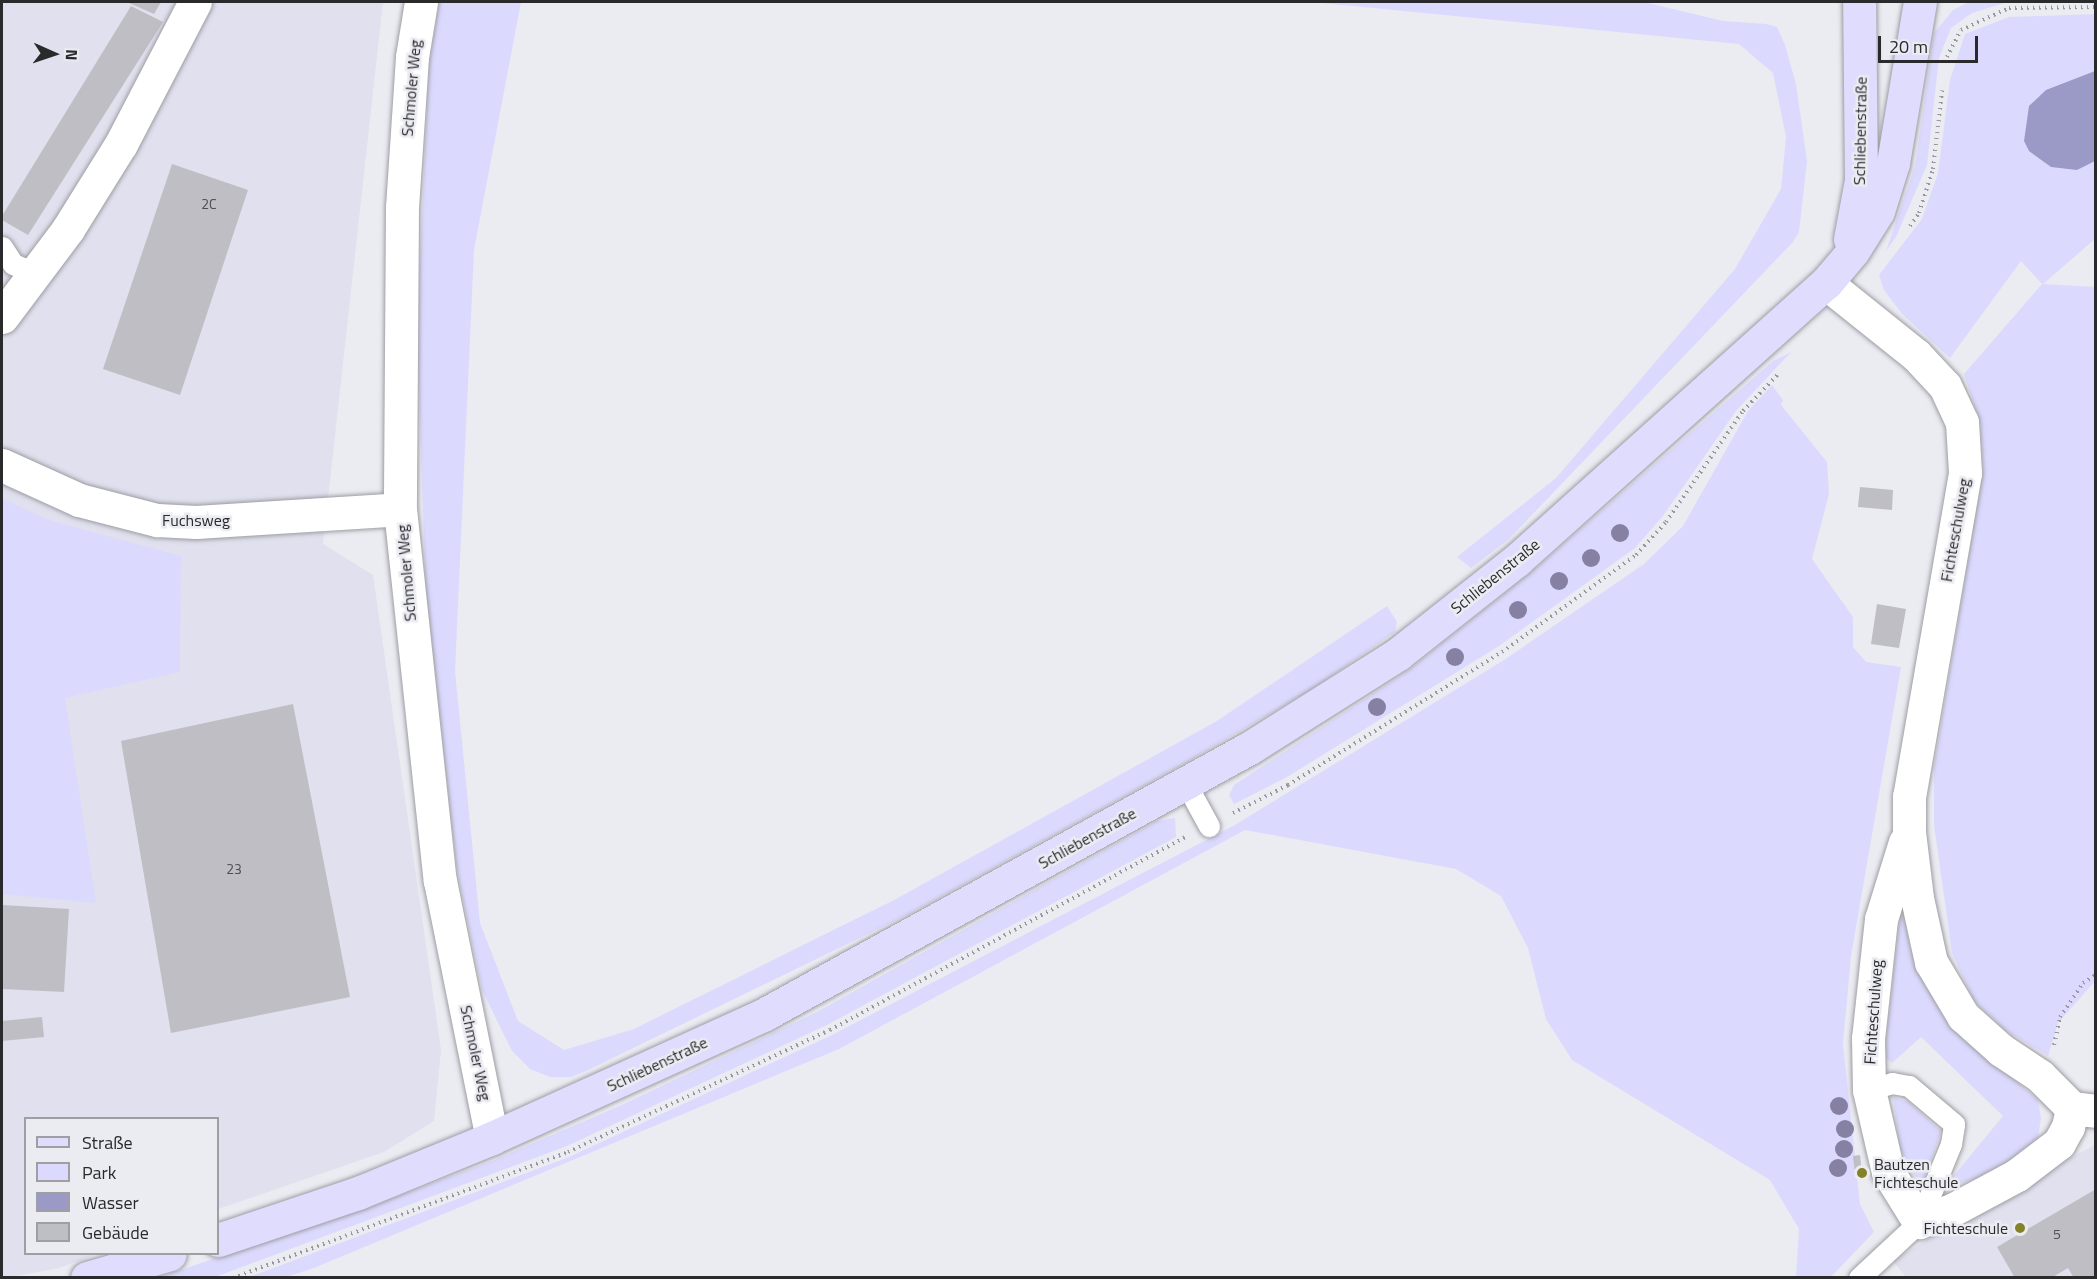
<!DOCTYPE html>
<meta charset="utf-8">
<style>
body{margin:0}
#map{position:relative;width:2097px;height:1279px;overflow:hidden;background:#ebebf2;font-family:"Titillium Web",sans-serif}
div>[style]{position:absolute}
.built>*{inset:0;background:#e0e0ee}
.green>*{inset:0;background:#dbdafe}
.water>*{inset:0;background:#9b99c5}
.building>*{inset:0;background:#bebec4}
.path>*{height:4px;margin-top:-2px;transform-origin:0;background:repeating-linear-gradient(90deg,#97979d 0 1.5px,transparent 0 6px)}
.roads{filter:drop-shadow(0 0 2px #9d9da3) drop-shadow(0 0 2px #9d9da3)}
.lane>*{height:21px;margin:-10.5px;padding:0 10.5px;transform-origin:10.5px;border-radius:10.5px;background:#fff}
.street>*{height:33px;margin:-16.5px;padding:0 16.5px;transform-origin:16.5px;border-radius:16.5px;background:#fff}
.secondary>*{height:33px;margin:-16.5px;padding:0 16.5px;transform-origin:16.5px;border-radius:16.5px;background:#e0dcfe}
.trees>*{width:18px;height:18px;margin:-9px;border-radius:50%;background:#8681a3}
.dots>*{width:16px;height:16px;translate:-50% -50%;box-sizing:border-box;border:3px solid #ebebf2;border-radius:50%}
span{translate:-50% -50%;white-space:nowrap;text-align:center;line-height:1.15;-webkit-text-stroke:5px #ebebf2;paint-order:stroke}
.number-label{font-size:14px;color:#4f4f53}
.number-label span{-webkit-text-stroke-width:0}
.street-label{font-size:16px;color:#2a2a2d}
.poi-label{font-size:16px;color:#2a2a2d}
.left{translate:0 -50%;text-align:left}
.right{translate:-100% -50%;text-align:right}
.frame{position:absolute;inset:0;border:3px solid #2a2a2d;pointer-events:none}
.legend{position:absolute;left:24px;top:1117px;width:195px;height:138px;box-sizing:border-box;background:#ebebf2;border:2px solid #9e9ea3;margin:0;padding:8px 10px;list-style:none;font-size:18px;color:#2a2a2d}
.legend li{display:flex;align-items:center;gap:12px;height:30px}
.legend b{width:30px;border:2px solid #9e9ea3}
.north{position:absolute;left:24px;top:24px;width:60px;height:60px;-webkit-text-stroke:4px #ebebf2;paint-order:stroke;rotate:93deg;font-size:16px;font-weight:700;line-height:24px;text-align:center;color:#2a2a2d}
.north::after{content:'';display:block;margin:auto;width:21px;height:27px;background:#2a2a2d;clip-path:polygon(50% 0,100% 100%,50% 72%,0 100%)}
.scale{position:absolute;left:1878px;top:36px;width:100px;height:27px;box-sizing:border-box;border:3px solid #2a2a2d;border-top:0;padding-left:8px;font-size:18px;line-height:21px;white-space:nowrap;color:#2a2a2d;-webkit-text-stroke:4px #ebebf2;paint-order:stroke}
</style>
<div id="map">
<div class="built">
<i style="clip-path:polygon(2px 2px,383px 2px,323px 544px,373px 575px,441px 1050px,434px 1121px,384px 1152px,218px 1209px,218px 1118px,26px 1118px,26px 1254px,97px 1254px,59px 1268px,11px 1277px,2px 1278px)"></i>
<i style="clip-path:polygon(2095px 1145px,2095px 1277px,1906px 1277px,1893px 1261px,1997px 1196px)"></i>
</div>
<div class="green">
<i style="clip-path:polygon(439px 2px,521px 2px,474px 250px,455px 671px,480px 923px,518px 1021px,564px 1050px,634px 1029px,896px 899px,1217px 721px,1387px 606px,1397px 622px,1395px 632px,1315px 687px,1192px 759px,907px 915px,586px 1071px,571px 1077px,550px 1077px,530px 1069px,512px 1051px,482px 990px,457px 870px,426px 602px,417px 331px,429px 64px)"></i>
<i style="clip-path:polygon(1312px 2px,1644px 2px,1723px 21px,1766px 24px,1777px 27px,1785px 45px,1796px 84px,1807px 161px,1799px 232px,1793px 242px,1509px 539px,1471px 568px,1457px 557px,1556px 478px,1735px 269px,1781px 189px,1786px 137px,1773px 73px,1739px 44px)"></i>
<i style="clip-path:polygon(1969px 2px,2008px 2px,1972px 13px,1951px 28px,1939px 58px,1927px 165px,1896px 237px,1886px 251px,1915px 166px,1934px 33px,1953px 10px)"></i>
<i style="clip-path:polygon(2095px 14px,2095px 239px,2043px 284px,2095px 287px,2096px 980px,2058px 1023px,2048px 1056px,2005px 1030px,1974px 1001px,1952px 953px,1934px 825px,1934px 768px,1983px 469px,1980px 422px,1964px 374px,2042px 284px,2021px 261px,1950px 358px,1902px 314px,1884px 290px,1879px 275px,1922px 219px,1938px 173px,1950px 80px,1965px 34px,2009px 17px)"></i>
<i style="clip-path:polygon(1791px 352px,1736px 411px,1663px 516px,1635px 548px,1499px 646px,1287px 777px,1234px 804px,1229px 795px,1234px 785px,1409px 670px,1529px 574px,1773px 361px)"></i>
<i style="clip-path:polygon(1772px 385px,1783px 400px,1781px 405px,1827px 462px,1829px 494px,1812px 559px,1853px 617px,1853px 647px,1866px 662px,1901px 667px,1851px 956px,1843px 1044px,1860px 1204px,1874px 1232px,1831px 1277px,1796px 1277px,1799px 1229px,1770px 1180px,1572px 1060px,1546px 1019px,1528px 948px,1501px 896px,1456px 869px,1245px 830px,839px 1049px,314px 1268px,286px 1277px,247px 1278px,569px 1157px,832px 1035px,1235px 825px,1504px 660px,1644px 564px,1683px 526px,1748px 411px)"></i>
<i style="clip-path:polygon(2px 499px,52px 521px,181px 556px,180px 672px,65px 698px,96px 903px,2px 894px)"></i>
<i style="clip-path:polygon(1175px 818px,1176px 837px,827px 1025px,567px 1146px,215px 1277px,157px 1278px,385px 1201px,492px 1161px,622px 1105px,819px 1011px,1157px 821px)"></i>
<i style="clip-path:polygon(1900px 915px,1904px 915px,1910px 948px,1926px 986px,1952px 1027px,2038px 1100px,2041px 1118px,2038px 1138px,2026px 1154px,1999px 1173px,1956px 1184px,1952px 1178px,2003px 1116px,1921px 1037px,1892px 1063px,1884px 1057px)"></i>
<i style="clip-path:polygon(1893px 1097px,1909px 1102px,1941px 1131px,1923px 1183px,1911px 1172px,1900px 1148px)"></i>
</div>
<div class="water">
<i style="clip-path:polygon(2095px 71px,2095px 161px,2077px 170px,2051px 167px,2029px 151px,2024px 141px,2029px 106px,2046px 90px)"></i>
</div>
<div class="building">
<i style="clip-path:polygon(127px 2px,161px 2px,154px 14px)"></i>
<i style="clip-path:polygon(131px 6px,163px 22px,28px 235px,2px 220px,2px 216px)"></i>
<i style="clip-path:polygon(172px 164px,248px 190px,180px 395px,103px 369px)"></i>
<i style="clip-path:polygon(1860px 487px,1893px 490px,1892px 510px,1858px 507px)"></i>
<i style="clip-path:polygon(1877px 604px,1906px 609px,1899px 648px,1871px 644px)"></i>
<i style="clip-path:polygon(293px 704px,350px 997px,171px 1033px,121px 741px)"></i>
<i style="clip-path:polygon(2px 905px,69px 909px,64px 992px,2px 989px)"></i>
<i style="clip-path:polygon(42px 1017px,44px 1037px,2px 1041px,2px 1021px)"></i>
<i style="clip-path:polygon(1860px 1155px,1862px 1173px,1855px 1174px,1853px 1156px)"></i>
<i style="clip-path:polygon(2096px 1189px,2096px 1278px,2074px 1278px,2068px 1268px,2051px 1278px,2015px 1278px,1997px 1247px)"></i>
</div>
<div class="path">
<i style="left:1947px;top:57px;width:30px;rotate:-63deg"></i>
<i style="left:1961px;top:30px;width:53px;rotate:-24.6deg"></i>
<i style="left:2009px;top:8px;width:87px;rotate:-0.7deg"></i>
<i style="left:1910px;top:226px;width:16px;rotate:-55deg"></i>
<i style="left:1919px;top:213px;width:46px;rotate:-72.3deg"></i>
<i style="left:1933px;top:169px;width:79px;rotate:-83.4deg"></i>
<i style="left:1233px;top:813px;width:62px;rotate:-27deg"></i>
<i style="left:1288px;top:785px;width:252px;rotate:-31.9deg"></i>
<i style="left:1502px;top:652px;width:165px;rotate:-35.9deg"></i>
<i style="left:1636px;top:555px;width:45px;rotate:-47.7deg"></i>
<i style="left:1666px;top:522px;width:135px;rotate:-55.3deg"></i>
<i style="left:1743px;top:411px;width:54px;rotate:-46.5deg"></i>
<i style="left:2054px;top:1045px;width:29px;rotate:-78deg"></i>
<i style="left:2060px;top:1017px;width:41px;rotate:-55.9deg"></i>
<i style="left:2083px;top:983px;width:15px;rotate:-32deg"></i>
<i style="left:233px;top:1278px;width:358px;rotate:-20.6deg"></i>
<i style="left:568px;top:1152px;width:289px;rotate:-25deg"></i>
<i style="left:830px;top:1030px;width:405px;rotate:-28.5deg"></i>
</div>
<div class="roads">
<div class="lane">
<i style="left:2px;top:247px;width:20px;rotate:57deg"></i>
<i style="left:13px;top:264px;width:25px;rotate:23deg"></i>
<i style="left:1186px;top:784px;width:48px;rotate:61.3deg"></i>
<i style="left:1859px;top:1278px;width:82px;rotate:-43deg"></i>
<i style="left:1919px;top:1222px;width:84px;rotate:-67.7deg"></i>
<i style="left:1951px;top:1144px;width:20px;rotate:-81deg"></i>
<i style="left:1954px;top:1124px;width:59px;rotate:-139.8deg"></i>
<i style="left:1909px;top:1086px;width:17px;rotate:-170deg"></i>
<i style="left:1892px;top:1083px;width:24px;rotate:163deg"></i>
</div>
<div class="street">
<i style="left:421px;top:2px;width:56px;rotate:99.3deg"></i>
<i style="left:412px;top:57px;width:150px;rotate:93.8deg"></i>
<i style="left:402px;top:207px;width:302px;rotate:90.4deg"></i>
<i style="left:400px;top:509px;width:374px;rotate:83.9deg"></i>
<i style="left:440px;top:881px;width:262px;rotate:78.6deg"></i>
<i style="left:1826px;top:283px;width:115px;rotate:38.7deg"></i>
<i style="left:1916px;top:355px;width:42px;rotate:46.9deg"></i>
<i style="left:1945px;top:386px;width:40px;rotate:65deg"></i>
<i style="left:1962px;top:422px;width:51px;rotate:86.6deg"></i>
<i style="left:1965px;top:473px;width:328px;rotate:99.8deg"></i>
<i style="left:1909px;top:796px;width:36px;rotate:90deg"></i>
<i style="left:1909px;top:832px;width:66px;rotate:83.1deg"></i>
<i style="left:1917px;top:898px;width:66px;rotate:77.7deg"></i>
<i style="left:1931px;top:962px;width:63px;rotate:59.3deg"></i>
<i style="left:1963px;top:1016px;width:51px;rotate:41.8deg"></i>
<i style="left:2001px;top:1050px;width:47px;rotate:33.7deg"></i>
<i style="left:2040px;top:1076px;width:45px;rotate:45deg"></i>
<i style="left:2072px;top:1108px;width:24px;rotate:7deg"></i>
<i style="left:2px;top:317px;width:110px;rotate:-53.1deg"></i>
<i style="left:68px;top:229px;width:100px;rotate:-58.1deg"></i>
<i style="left:121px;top:144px;width:160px;rotate:-62.5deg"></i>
<i style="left:2px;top:465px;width:85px;rotate:24.4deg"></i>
<i style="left:79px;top:500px;width:81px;rotate:14.4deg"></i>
<i style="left:157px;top:520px;width:39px;rotate:3deg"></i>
<i style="left:196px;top:522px;width:204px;rotate:-3.6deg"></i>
<i style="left:1905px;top:842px;width:81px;rotate:107.3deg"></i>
<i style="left:1881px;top:919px;width:120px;rotate:96.2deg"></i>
<i style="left:1868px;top:1038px;width:52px;rotate:88.9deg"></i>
<i style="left:1869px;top:1090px;width:84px;rotate:77deg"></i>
<i style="left:1888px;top:1172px;width:59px;rotate:58.2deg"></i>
<i style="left:1919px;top:1222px;width:35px;rotate:-20deg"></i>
<i style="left:1952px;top:1210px;width:74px;rotate:-28.3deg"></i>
<i style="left:2017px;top:1175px;width:53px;rotate:-37.3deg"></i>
<i style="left:2059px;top:1143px;width:18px;rotate:-61deg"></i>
<i style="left:2068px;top:1127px;width:19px;rotate:-78deg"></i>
</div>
<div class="secondary">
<i style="left:1850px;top:239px;width:60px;rotate:-79.4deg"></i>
<i style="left:1861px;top:180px;width:178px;rotate:-90.6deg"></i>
<i style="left:218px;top:1240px;width:148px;rotate:-18.6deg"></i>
<i style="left:358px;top:1193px;width:145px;rotate:-22.3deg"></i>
<i style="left:492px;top:1138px;width:300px;rotate:-24.4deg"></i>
<i style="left:765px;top:1014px;width:555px;rotate:-28.78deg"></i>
<i style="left:1251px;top:747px;width:174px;rotate:-32.3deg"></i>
<i style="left:1398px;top:654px;width:152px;rotate:-38.3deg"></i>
<i style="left:1517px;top:560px;width:415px;rotate:-41.9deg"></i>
<i style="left:1826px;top:283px;width:42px;rotate:-49.8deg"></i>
<i style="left:1853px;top:251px;width:47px;rotate:-58deg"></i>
<i style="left:1878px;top:211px;width:50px;rotate:-72.6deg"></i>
<i style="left:1893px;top:163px;width:163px;rotate:-80.5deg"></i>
<i style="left:87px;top:1278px;width:86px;rotate:-16.1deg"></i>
</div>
</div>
<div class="trees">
<i style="left:1620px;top:533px"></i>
<i style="left:1591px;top:558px"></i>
<i style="left:1559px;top:581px"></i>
<i style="left:1518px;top:610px"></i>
<i style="left:1455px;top:657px"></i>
<i style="left:1377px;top:707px"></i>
<i style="left:1839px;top:1106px"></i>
<i style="left:1845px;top:1129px"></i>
<i style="left:1844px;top:1149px"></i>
<i style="left:1838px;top:1168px"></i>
</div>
<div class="dots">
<i style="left:1862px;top:1173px;background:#858129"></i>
<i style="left:2020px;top:1228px;background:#858129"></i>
</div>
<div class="number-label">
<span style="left:209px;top:204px">2C</span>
<span style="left:234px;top:869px">23</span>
<span style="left:2057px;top:1234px">5</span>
</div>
<div class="street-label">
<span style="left:411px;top:88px;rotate:-85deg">Schmoler Weg</span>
<span style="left:1860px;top:131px;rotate:-89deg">Schliebenstraße</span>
<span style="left:196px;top:520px">Fuchsweg</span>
<span style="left:1955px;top:530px;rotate:-80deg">Fichteschulweg</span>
<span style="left:406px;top:573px;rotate:-95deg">Schmoler Weg</span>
<span style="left:1495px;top:576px;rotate:-39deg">Schliebenstraße</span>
<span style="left:1087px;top:838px;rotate:-29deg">Schliebenstraße</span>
<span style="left:1873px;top:1012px;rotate:-86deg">Fichteschulweg</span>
<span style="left:476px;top:1053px;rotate:78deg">Schmoler Weg</span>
<span style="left:657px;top:1064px;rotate:-25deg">Schliebenstraße</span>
</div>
<div class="poi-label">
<span class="left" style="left:1874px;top:1173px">Bautzen<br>Fichteschule</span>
<span class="right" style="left:2008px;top:1228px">Fichteschule</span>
</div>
<div class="frame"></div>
<ul class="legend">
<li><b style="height:8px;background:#e0dcfe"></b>Straße</li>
<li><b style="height:16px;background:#dbdafe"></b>Park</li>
<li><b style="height:16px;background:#9b99c5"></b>Wasser</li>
<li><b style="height:16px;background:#bebec4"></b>Gebäude</li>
</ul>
<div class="north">N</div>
<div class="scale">20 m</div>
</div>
